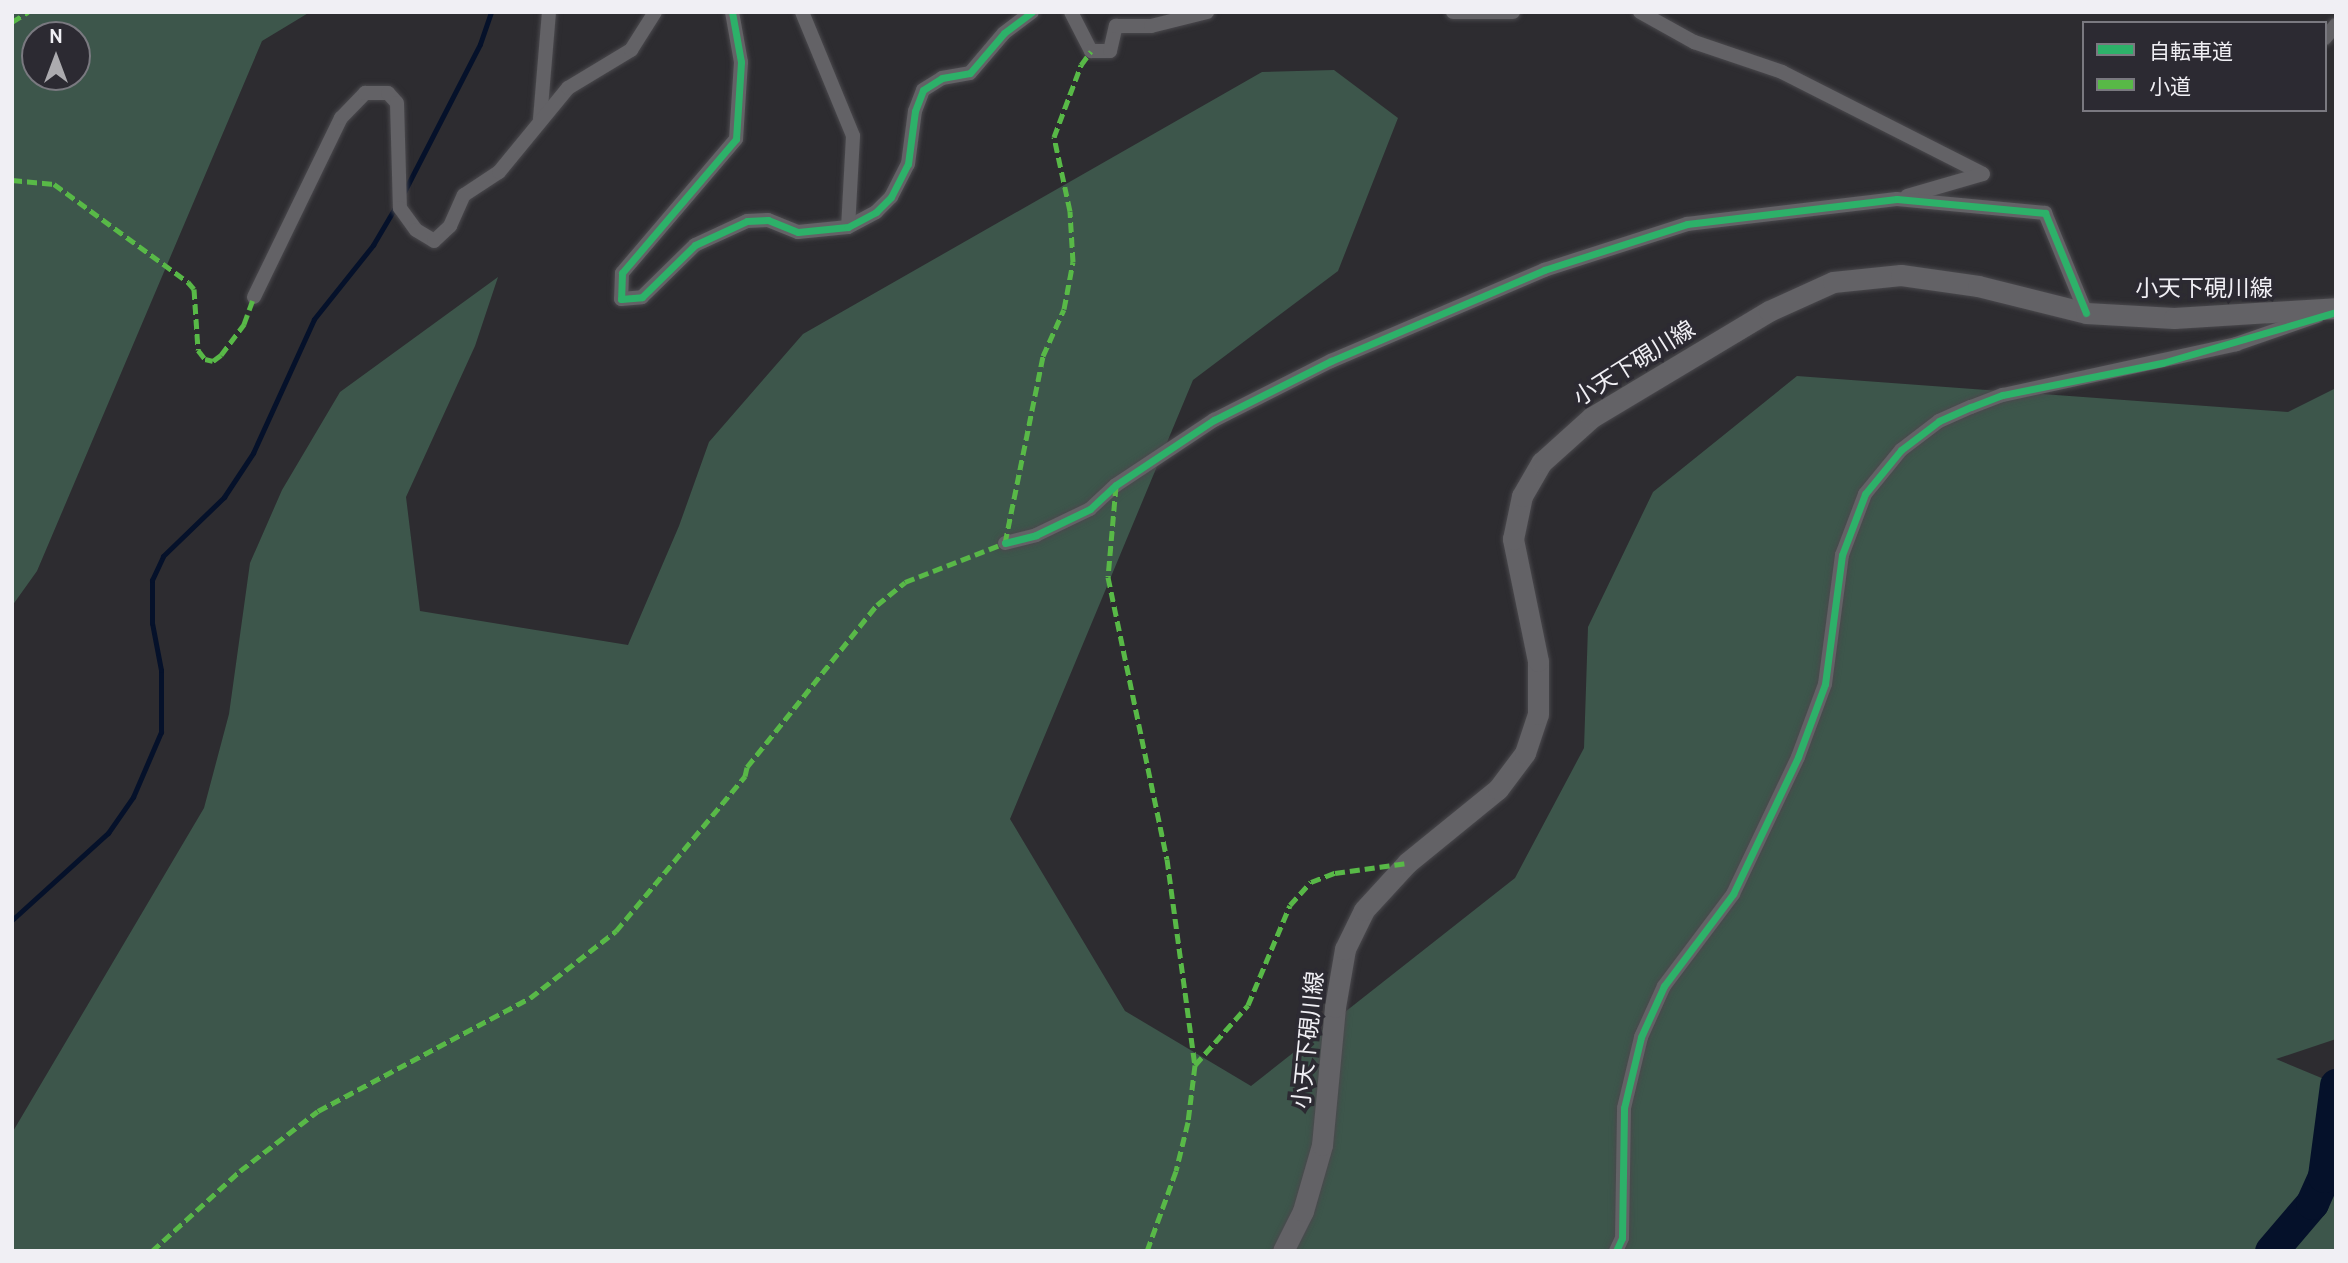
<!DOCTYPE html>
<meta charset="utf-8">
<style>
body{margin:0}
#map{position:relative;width:2348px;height:1263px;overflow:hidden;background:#2d2c30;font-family:Cabin,"Noto Sans JP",sans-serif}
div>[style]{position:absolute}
.green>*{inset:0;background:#3d564b}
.stream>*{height:5px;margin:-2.5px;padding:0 2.5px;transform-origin:2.5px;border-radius:2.5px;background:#05112a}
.river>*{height:33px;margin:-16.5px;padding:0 16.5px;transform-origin:16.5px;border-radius:16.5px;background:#05112a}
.roads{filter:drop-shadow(0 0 2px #4a494d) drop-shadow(0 0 2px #4a494d)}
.street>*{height:14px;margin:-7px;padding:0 7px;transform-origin:7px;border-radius:7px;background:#636266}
.secondary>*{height:21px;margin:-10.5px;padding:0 10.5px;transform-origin:10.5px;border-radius:10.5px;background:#636266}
.quiet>*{height:5px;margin-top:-2.5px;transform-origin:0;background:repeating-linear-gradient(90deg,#58b947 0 10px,transparent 0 15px)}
.cycleway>*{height:7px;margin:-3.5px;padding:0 3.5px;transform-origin:3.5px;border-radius:3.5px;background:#2db169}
span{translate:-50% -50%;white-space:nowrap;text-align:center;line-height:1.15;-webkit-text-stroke:7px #2c2a32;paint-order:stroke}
.street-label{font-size:23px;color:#f0eff4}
.frame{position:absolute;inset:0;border:14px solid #f0eff4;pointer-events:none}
.legend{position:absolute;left:2082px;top:21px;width:245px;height:91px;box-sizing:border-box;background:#2c2a32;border:2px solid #7a7980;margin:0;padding:9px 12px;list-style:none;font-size:21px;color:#f0eff4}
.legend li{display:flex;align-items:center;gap:14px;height:35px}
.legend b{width:35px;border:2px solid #7a7980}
.north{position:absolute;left:21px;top:21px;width:70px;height:70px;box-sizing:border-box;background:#2c2a32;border:2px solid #7a7980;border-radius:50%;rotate:0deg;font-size:19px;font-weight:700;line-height:28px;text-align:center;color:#f0eff4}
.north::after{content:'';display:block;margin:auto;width:24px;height:32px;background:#acabaf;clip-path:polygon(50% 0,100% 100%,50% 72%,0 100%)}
</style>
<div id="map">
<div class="green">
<i style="clip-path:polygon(evenodd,12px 12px,310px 12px,262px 41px,37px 571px,12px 606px,12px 12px,35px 35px,77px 35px,77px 77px,35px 77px,35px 35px)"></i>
<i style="clip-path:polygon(1334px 70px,1398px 118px,1338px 271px,1193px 380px,1010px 819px,1125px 1011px,1251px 1086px,1515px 878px,1584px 748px,1588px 627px,1653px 492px,1797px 376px,2288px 412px,2336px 388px,2336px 1039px,2276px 1059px,2336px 1084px,2336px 1251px,12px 1251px,12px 1133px,204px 808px,229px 714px,250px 563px,282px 490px,340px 392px,498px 277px,475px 346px,406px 497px,420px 611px,628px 645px,679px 526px,709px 442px,803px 334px,1262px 72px)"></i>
</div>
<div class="stream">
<i style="left:404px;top:192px;width:166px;rotate:-62.8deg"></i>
<i style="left:480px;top:44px;width:34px;rotate:-71deg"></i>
<i style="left:12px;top:920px;width:130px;rotate:-42.2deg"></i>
<i style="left:108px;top:833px;width:44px;rotate:-55.2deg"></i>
<i style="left:133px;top:797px;width:71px;rotate:-66.7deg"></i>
<i style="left:161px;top:732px;width:62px;rotate:-90deg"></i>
<i style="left:161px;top:670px;width:48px;rotate:-100.8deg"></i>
<i style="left:152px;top:623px;width:43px;rotate:-90deg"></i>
<i style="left:152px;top:580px;width:26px;rotate:-65deg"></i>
<i style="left:163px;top:556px;width:85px;rotate:-44deg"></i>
<i style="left:224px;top:497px;width:53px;rotate:-56.6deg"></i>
<i style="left:253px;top:453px;width:147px;rotate:-65.5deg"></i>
<i style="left:314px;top:319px;width:95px;rotate:-51.4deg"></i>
<i style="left:373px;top:245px;width:45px;rotate:-59.5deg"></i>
</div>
<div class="river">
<i style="left:2271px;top:1251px;width:63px;rotate:-49.5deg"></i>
<i style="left:2312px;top:1203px;width:30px;rotate:-66deg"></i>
<i style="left:2324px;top:1176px;width:92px;rotate:-82.5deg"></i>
</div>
<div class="roads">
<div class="street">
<i style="left:732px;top:12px;width:51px;rotate:79.8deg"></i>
<i style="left:741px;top:62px;width:77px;rotate:93.7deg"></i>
<i style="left:736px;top:139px;width:176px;rotate:130.4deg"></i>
<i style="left:622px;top:273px;width:26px;rotate:92deg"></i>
<i style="left:621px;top:299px;width:21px;rotate:-5deg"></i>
<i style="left:642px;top:297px;width:74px;rotate:-44.5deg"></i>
<i style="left:695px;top:245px;width:57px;rotate:-24.8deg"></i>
<i style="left:747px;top:221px;width:21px;rotate:-3deg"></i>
<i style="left:768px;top:220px;width:32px;rotate:22deg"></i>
<i style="left:798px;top:232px;width:50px;rotate:-5.7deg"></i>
<i style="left:848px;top:227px;width:32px;rotate:-28deg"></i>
<i style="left:876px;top:212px;width:21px;rotate:-45deg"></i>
<i style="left:891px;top:197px;width:37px;rotate:-63deg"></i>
<i style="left:908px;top:164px;width:53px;rotate:-82.5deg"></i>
<i style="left:915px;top:111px;width:22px;rotate:-69deg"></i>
<i style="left:923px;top:90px;width:22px;rotate:-32deg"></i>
<i style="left:942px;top:78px;width:28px;rotate:-10deg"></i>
<i style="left:970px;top:73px;width:52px;rotate:-49.6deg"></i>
<i style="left:1004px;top:33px;width:35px;rotate:-37deg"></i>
<i style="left:802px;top:12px;width:134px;rotate:67.6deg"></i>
<i style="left:853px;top:136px;width:91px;rotate:93.1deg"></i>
<i style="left:1071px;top:12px;width:44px;rotate:62.9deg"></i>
<i style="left:1091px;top:51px;width:19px"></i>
<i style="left:1110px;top:51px;width:26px;rotate:-77deg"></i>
<i style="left:1116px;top:26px;width:35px"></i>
<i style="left:1151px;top:26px;width:58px;rotate:-14deg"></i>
<i style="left:1453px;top:12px;width:60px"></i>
<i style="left:1640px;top:12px;width:62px;rotate:29.1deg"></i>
<i style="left:1694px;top:42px;width:93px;rotate:18.8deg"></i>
<i style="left:1782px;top:72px;width:225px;rotate:26.9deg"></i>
<i style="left:2325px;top:38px;width:17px;rotate:-50deg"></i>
<i style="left:540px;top:119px;width:107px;rotate:-85.2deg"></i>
<i style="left:1907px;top:196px;width:79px;rotate:-16.1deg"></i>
<i style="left:254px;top:297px;width:199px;rotate:-64.1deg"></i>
<i style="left:341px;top:118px;width:35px;rotate:-46deg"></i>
<i style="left:365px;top:93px;width:23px"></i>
<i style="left:388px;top:93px;width:13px;rotate:48deg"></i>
<i style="left:397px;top:103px;width:105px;rotate:88.4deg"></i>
<i style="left:400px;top:208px;width:27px;rotate:54deg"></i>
<i style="left:416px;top:230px;width:21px;rotate:31deg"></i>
<i style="left:434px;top:241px;width:22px;rotate:-43deg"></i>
<i style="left:450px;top:226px;width:34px;rotate:-66deg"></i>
<i style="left:464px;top:195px;width:42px;rotate:-33.3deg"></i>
<i style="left:499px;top:172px;width:109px;rotate:-50.6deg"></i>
<i style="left:568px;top:88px;width:74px;rotate:-31.1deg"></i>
<i style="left:631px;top:50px;width:45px;rotate:-57.7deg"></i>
<i style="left:1005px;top:543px;width:32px;rotate:-14deg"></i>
<i style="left:1036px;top:535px;width:60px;rotate:-25.7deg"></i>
<i style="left:1090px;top:509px;width:35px;rotate:-43deg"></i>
<i style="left:1116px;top:485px;width:118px;rotate:-33.6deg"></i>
<i style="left:1214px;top:420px;width:131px;rotate:-26.8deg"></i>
<i style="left:1331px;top:361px;width:232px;rotate:-23.1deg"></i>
<i style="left:1544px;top:270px;width:150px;rotate:-17.8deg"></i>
<i style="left:1687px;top:224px;width:211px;rotate:-6.8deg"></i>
<i style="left:1897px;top:199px;width:149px;rotate:5.4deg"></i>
<i style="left:2045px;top:213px;width:108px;rotate:67.7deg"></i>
<i style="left:1616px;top:1251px;width:14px;rotate:-65deg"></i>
<i style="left:1622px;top:1238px;width:130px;rotate:-89.1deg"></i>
<i style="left:1624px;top:1108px;width:73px;rotate:-76.5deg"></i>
<i style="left:1641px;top:1037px;width:56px;rotate:-65.7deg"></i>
<i style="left:1664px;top:986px;width:115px;rotate:-53.1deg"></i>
<i style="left:1733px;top:894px;width:152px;rotate:-64.6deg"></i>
<i style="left:1798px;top:757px;width:78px;rotate:-69.7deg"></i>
<i style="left:1825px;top:684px;width:130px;rotate:-82.5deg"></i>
<i style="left:1842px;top:555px;width:65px;rotate:-69.3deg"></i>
<i style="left:1865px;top:494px;width:57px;rotate:-50.7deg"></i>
<i style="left:1901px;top:450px;width:48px;rotate:-37.3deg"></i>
<i style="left:1939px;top:421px;width:35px;rotate:-24deg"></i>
<i style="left:1971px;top:407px;width:34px;rotate:-21deg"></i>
<i style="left:2003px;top:395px;width:239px;rotate:-12.3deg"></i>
<i style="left:2236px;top:344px;width:86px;rotate:-19.1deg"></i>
</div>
<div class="secondary">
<i style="left:1283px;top:1251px;width:45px;rotate:-63.4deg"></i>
<i style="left:1303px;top:1211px;width:69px;rotate:-73.9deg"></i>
<i style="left:1322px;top:1145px;width:139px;rotate:-84.6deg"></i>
<i style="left:1335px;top:1007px;width:59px;rotate:-80.2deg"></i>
<i style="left:1345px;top:949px;width:43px;rotate:-64deg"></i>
<i style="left:1364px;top:910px;width:64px;rotate:-47.5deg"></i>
<i style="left:1407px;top:863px;width:117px;rotate:-39.1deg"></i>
<i style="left:1498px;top:789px;width:45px;rotate:-53.1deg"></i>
<i style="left:1525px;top:753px;width:41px;rotate:-71.6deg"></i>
<i style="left:1538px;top:714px;width:53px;rotate:-90deg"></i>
<i style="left:1538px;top:661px;width:125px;rotate:-101.6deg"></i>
<i style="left:1513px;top:539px;width:44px;rotate:-78.2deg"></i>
<i style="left:1522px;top:496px;width:39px;rotate:-60deg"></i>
<i style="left:1542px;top:462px;width:67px;rotate:-42deg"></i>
<i style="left:1592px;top:417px;width:206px;rotate:-30.9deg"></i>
<i style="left:1769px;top:311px;width:70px;rotate:-24.4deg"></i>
<i style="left:1833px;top:282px;width:68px;rotate:-5.9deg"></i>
<i style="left:1901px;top:275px;width:78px;rotate:8.1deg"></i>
<i style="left:1978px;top:286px;width:111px;rotate:14deg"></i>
<i style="left:2086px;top:313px;width:88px;rotate:3.3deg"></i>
<i style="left:2174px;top:318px;width:162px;rotate:-3.5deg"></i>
</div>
</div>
<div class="quiet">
<i style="left:12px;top:22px;width:19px;rotate:-32deg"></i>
<i style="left:12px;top:180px;width:42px;rotate:5.4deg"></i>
<i style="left:54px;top:184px;width:166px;rotate:36.2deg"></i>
<i style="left:188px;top:282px;width:9px;rotate:49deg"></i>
<i style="left:194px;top:289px;width:61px;rotate:86.2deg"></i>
<i style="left:198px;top:350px;width:11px;rotate:52deg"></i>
<i style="left:205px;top:359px;width:8px;rotate:14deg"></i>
<i style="left:213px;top:361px;width:10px;rotate:-37deg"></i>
<i style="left:221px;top:355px;width:39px;rotate:-53deg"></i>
<i style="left:244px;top:324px;width:29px;rotate:-70deg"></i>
<i style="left:1116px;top:486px;width:91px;rotate:95deg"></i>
<i style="left:1108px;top:577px;width:288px;rotate:78.2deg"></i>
<i style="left:1167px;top:859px;width:208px;rotate:82.3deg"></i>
<i style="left:1195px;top:1065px;width:57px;rotate:97deg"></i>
<i style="left:1188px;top:1122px;width:50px;rotate:103.8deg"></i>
<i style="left:1176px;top:1171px;width:85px;rotate:109.9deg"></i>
<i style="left:1195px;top:1065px;width:80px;rotate:-48.5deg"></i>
<i style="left:1248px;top:1005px;width:108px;rotate:-67.2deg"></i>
<i style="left:1290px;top:905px;width:31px;rotate:-48deg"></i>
<i style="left:1311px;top:882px;width:26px;rotate:-21deg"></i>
<i style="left:1335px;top:873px;width:73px;rotate:-7.9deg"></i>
<i style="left:152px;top:1251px;width:119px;rotate:-42.3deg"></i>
<i style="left:240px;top:1171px;width:98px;rotate:-37.6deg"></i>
<i style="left:318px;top:1111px;width:240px;rotate:-28.1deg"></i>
<i style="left:530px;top:998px;width:109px;rotate:-37.9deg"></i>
<i style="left:616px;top:931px;width:202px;rotate:-50.2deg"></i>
<i style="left:745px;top:776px;width:9px;rotate:-77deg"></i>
<i style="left:747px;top:767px;width:208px;rotate:-51.3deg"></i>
<i style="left:877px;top:605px;width:36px;rotate:-39deg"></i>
<i style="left:905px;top:582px;width:107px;rotate:-21.3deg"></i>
<i style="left:1005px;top:543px;width:191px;rotate:-78.5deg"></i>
<i style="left:1043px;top:356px;width:51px;rotate:-65.9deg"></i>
<i style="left:1064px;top:309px;width:48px;rotate:-79.2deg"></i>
<i style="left:1073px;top:262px;width:51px;rotate:-93.4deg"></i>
<i style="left:1070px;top:211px;width:76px;rotate:-102.2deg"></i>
<i style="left:1054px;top:137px;width:77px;rotate:-69.4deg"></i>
<i style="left:1081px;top:65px;width:17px;rotate:-54deg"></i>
</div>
<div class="cycleway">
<i style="left:732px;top:12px;width:51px;rotate:79.8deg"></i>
<i style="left:741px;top:62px;width:77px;rotate:93.7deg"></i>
<i style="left:736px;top:139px;width:176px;rotate:130.4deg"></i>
<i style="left:622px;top:273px;width:26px;rotate:92deg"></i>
<i style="left:621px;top:299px;width:21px;rotate:-5deg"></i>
<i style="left:642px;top:297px;width:74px;rotate:-44.5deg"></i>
<i style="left:695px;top:245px;width:57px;rotate:-24.8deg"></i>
<i style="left:747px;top:221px;width:21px;rotate:-3deg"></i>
<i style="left:768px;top:220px;width:32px;rotate:22deg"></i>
<i style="left:798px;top:232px;width:50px;rotate:-5.7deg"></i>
<i style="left:848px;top:227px;width:32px;rotate:-28deg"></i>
<i style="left:876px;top:212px;width:21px;rotate:-45deg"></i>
<i style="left:891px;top:197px;width:37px;rotate:-63deg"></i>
<i style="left:908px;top:164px;width:53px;rotate:-82.5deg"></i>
<i style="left:915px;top:111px;width:22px;rotate:-69deg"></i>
<i style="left:923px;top:90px;width:22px;rotate:-32deg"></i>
<i style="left:942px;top:78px;width:28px;rotate:-10deg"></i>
<i style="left:970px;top:73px;width:52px;rotate:-49.6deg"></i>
<i style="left:1004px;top:33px;width:35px;rotate:-37deg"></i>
<i style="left:1005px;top:543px;width:32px;rotate:-14deg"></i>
<i style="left:1036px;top:535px;width:60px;rotate:-25.7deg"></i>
<i style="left:1090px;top:509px;width:35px;rotate:-43deg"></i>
<i style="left:1116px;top:485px;width:118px;rotate:-33.6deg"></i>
<i style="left:1214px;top:420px;width:131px;rotate:-26.8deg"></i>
<i style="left:1331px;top:361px;width:232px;rotate:-23.1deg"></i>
<i style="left:1544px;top:270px;width:150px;rotate:-17.8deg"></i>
<i style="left:1687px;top:224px;width:211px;rotate:-6.8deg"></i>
<i style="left:1897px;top:199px;width:149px;rotate:5.4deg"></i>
<i style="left:2045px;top:213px;width:108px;rotate:67.7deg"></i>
<i style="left:1616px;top:1251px;width:14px;rotate:-65deg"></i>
<i style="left:1622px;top:1238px;width:130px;rotate:-89.1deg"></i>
<i style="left:1624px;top:1108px;width:73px;rotate:-76.5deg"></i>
<i style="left:1641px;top:1037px;width:56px;rotate:-65.7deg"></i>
<i style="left:1664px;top:986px;width:115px;rotate:-53.1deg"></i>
<i style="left:1733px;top:894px;width:152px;rotate:-64.6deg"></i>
<i style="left:1798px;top:757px;width:78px;rotate:-69.7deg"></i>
<i style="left:1825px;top:684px;width:130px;rotate:-82.5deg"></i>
<i style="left:1842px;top:555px;width:65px;rotate:-69.3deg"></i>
<i style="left:1865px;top:494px;width:57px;rotate:-50.7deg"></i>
<i style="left:1901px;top:450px;width:48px;rotate:-37.3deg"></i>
<i style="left:1939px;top:421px;width:35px;rotate:-24deg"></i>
<i style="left:1971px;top:407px;width:34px;rotate:-21deg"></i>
<i style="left:2003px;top:395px;width:162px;rotate:-11.4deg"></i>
<i style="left:2162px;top:363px;width:181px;rotate:-16.3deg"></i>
</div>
<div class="street-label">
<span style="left:2204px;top:288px">小天下硯川線</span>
<span style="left:1634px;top:363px;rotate:-32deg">小天下硯川線</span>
<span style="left:1308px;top:1040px;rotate:-84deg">小天下硯川線</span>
</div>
<div class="frame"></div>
<ul class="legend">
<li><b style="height:9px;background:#2db169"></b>自転車道</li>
<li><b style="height:9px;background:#58b947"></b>小道</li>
</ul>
<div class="north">N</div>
</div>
